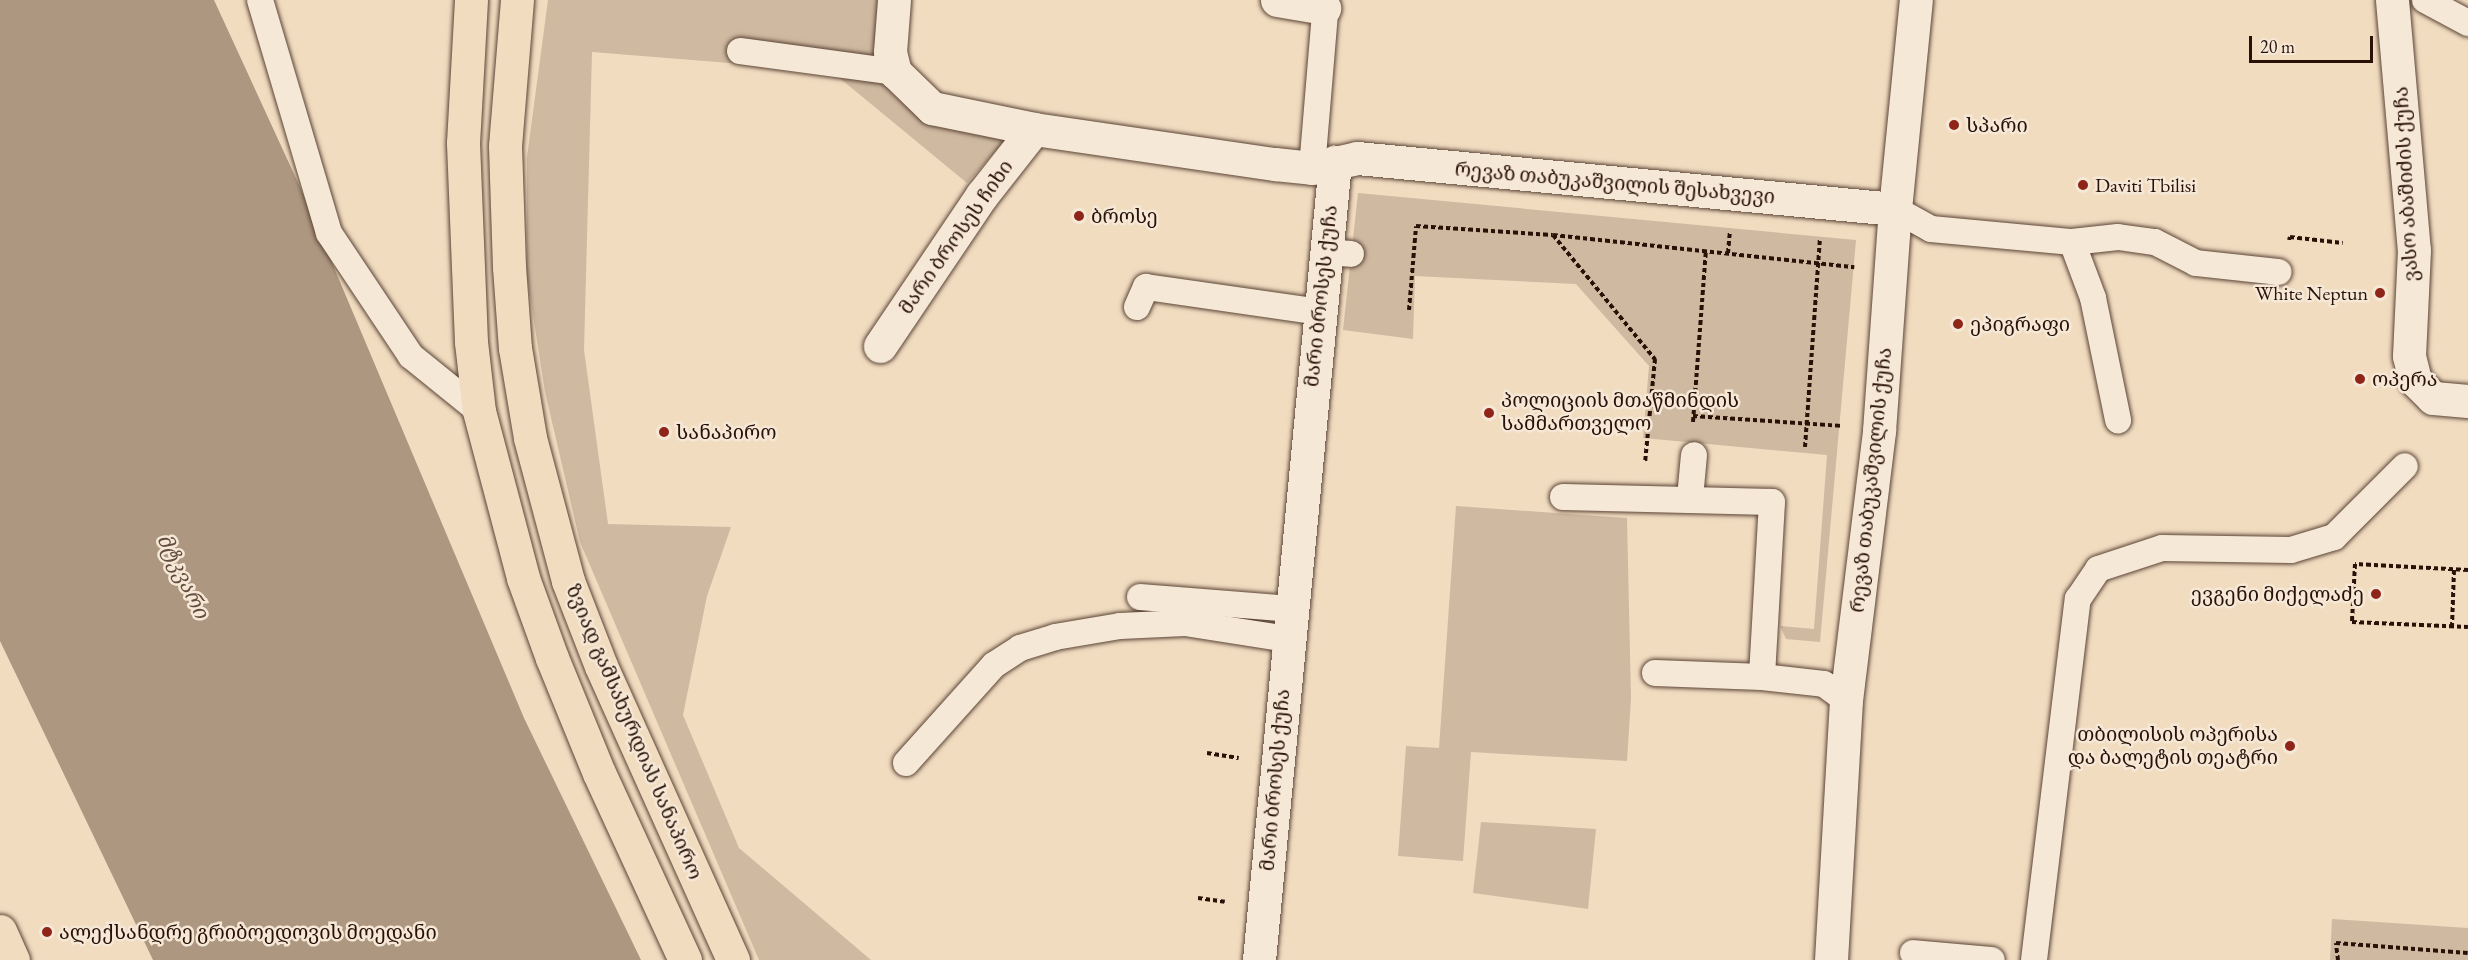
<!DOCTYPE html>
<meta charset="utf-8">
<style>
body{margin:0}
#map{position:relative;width:2468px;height:960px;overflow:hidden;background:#f1dcc0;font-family:"EB Garamond","Noto Serif Georgian",serif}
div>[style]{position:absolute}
.green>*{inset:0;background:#cfb9a1}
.water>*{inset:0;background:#ad9781}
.path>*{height:4px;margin-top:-2px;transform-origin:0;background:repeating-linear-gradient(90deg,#291108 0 4.5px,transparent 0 7.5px)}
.roads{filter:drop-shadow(0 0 2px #5b4436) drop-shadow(0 0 2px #5b4436)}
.lane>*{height:26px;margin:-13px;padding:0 13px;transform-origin:13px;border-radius:13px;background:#f6e8d6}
.street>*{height:33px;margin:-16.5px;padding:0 16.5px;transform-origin:16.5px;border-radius:16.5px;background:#f6e8d6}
.primary>*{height:33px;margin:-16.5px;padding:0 16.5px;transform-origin:16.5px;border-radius:16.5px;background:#f1dcc0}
.highway>*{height:33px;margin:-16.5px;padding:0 16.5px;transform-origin:16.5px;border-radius:16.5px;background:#f1dcc0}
.dots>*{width:16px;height:16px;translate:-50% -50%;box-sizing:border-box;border:3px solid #f6e8d6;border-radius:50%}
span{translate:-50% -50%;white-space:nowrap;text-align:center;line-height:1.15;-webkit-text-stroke:5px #f6e8d6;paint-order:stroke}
.poi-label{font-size:20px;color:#291108}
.left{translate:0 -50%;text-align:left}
.right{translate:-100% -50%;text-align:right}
.street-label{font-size:20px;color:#291108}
.water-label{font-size:21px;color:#644d3e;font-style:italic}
.scale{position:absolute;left:2249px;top:36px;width:124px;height:27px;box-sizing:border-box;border:3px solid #291108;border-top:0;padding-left:8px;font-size:18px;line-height:21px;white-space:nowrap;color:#291108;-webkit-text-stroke:4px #f6e8d6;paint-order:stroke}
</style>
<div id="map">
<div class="green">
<i style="clip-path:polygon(548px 0,884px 0,895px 81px,1008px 137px,967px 183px,831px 71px,592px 52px,584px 350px,608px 524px,731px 527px,707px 596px,683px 715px,739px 848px,871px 960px,759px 960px,580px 542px,545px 392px,527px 276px,527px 157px)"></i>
<i style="clip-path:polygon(1358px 193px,1856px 240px,1820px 642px,1786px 639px,1780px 626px,1814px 629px,1827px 455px,1643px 438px,1649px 366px,1576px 284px,1415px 276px,1413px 339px,1343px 330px)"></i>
<i style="clip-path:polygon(1456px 506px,1627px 518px,1631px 698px,1627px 761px,1471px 752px,1463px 861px,1398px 856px,1406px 746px,1439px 748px)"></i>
<i style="clip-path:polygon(1481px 822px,1596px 829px,1588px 909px,1473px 893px)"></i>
<i style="clip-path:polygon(2332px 919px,2468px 928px,2468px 960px,2330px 960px)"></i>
</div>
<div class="water">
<i style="clip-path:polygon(0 0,214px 0,300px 187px,524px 718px,641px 960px,153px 960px,0 641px)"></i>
</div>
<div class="path">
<i style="left:1553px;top:235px;width:161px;rotate:50.6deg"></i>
<i style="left:1655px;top:359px;width:104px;rotate:95.5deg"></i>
<i style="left:2289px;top:240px;width:3px;rotate:-72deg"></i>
<i style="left:2290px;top:237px;width:53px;rotate:6.5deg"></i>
<i style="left:1728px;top:253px;width:22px;rotate:-85deg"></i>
<i style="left:1409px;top:310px;width:84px;rotate:-85.2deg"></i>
<i style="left:1416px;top:226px;width:137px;rotate:3.8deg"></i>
<i style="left:1553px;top:235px;width:303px;rotate:6.1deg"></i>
<i style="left:1693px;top:416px;width:149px;rotate:3.8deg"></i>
<i style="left:1693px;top:422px;width:171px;rotate:-85.7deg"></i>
<i style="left:1805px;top:447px;width:209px;rotate:-85.9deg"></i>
<i style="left:2468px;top:570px;width:113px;rotate:-177deg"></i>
<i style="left:2355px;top:564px;width:58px;rotate:93deg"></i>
<i style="left:2352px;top:622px;width:116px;rotate:2.5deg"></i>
<i style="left:2452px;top:627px;width:58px;rotate:-88deg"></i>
<i style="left:1207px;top:753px;width:32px;rotate:9deg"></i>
<i style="left:1198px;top:898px;width:27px;rotate:8deg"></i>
<i style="left:2338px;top:960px;width:17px;rotate:-97deg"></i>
<i style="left:2336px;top:943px;width:132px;rotate:4.3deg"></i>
</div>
<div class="roads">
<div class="lane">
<i style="left:260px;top:0;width:243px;rotate:73.5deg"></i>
<i style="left:329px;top:233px;width:148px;rotate:56.3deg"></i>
<i style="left:411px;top:356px;width:87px;rotate:39deg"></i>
<i style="left:2425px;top:0;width:49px;rotate:28.1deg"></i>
<i style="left:740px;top:51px;width:156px;rotate:7.7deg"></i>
<i style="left:1312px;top:168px;width:169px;rotate:-85.2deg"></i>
<i style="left:1895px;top:209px;width:41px;rotate:29.1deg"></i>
<i style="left:1931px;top:229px;width:142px;rotate:5.3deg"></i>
<i style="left:2072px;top:242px;width:60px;rotate:69.4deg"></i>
<i style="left:2093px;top:298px;width:125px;rotate:78.4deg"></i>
<i style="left:2072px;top:242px;width:46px;rotate:-6.2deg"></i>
<i style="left:2118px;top:237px;width:37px;rotate:8deg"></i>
<i style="left:2155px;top:242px;width:46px;rotate:27.1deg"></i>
<i style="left:2196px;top:263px;width:83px;rotate:6.2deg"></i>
<i style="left:1324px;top:252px;width:27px;rotate:4deg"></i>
<i style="left:1137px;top:307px;width:22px;rotate:-66deg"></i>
<i style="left:1146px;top:287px;width:175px;rotate:8.2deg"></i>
<i style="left:1563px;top:497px;width:209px;rotate:1.4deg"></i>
<i style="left:1772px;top:502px;width:175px;rotate:93.3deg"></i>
<i style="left:1690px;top:498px;width:43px;rotate:-84.7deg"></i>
<i style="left:1140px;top:597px;width:151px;rotate:4.5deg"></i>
<i style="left:1655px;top:673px;width:107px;rotate:2.1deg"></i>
<i style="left:1762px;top:677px;width:62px;rotate:6.4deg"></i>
<i style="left:1824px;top:684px;width:27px;rotate:36deg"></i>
<i style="left:906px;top:763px;width:132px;rotate:-48.1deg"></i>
<i style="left:994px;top:665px;width:31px;rotate:-33deg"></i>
<i style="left:1020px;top:648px;width:37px;rotate:-17deg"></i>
<i style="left:1055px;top:637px;width:66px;rotate:-9.6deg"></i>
<i style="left:1120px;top:626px;width:65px;rotate:-2.6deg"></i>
<i style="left:1185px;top:623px;width:103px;rotate:8.9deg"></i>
<i style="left:1913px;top:953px;width:79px;rotate:5.1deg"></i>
<i style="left:2034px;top:960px;width:364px;rotate:-83.1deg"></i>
<i style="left:2078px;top:599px;width:36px;rotate:-56deg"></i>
<i style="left:2098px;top:569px;width:67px;rotate:-18.2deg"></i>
<i style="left:2162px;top:548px;width:129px;rotate:0.9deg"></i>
<i style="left:2291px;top:550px;width:45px;rotate:-16.8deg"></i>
<i style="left:2334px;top:537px;width:100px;rotate:-45deg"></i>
</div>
<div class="street">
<i style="left:894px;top:0;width:52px;rotate:94.4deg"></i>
<i style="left:890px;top:52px;width:21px;rotate:76deg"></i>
<i style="left:895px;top:72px;width:52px;rotate:44.2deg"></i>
<i style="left:932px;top:108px;width:104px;rotate:11.6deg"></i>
<i style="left:1034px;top:129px;width:244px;rotate:8.3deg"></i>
<i style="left:1275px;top:164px;width:37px;rotate:6deg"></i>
<i style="left:1312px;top:168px;width:46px;rotate:-12.5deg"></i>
<i style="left:1357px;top:158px;width:540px;rotate:5.42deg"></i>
<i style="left:1277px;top:0;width:48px;rotate:9.7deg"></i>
<i style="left:2392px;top:0;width:251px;rotate:85deg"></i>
<i style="left:2414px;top:250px;width:106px;rotate:92.7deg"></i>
<i style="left:2409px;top:356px;width:25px;rotate:76deg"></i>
<i style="left:2415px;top:380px;width:25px;rotate:45deg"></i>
<i style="left:2433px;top:398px;width:35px;rotate:5deg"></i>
<i style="left:880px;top:346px;width:182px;rotate:-56deg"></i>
<i style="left:982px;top:195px;width:84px;rotate:-51.8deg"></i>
<i style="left:1259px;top:960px;width:802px;rotate:-84.56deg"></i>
<i style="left:1831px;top:960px;width:260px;rotate:-86.7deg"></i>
<i style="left:1846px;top:700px;width:271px;rotate:-83deg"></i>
<i style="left:1879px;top:431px;width:223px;rotate:-85.9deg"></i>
<i style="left:1895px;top:209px;width:210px;rotate:-84.3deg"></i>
</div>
<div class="primary">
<i style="left:0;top:931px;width:32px;rotate:66deg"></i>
</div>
<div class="highway">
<i style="left:471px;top:0;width:143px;rotate:93.2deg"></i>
<i style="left:463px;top:143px;width:199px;rotate:87.7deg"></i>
<i style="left:471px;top:342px;width:69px;rotate:83.4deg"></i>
<i style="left:479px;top:411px;width:173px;rotate:75.2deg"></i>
<i style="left:523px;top:578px;width:85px;rotate:70.1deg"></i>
<i style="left:552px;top:658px;width:124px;rotate:67.8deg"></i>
<i style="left:599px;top:773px;width:206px;rotate:65.3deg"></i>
<i style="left:517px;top:0;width:146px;rotate:94.7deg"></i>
<i style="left:505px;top:146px;width:121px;rotate:88.1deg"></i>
<i style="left:509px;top:267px;width:81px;rotate:85.8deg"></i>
<i style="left:515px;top:348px;width:91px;rotate:80.5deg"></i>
<i style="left:530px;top:438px;width:148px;rotate:75.1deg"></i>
<i style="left:568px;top:581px;width:91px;rotate:68.8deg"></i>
<i style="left:601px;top:666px;width:322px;rotate:65.8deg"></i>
</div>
</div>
<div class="dots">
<i style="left:1954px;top:125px;background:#8f2418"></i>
<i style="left:2083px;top:185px;background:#8f2418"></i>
<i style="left:1079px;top:216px;background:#8f2418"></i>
<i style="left:2380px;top:293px;background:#8f2418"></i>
<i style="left:1958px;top:324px;background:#8f2418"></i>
<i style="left:2360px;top:379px;background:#8f2418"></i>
<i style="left:1489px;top:413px;background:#8f2418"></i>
<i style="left:664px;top:432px;background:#8f2418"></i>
<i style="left:2376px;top:594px;background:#8f2418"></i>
<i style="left:2290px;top:746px;background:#8f2418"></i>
<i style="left:47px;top:932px;background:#8f2418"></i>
</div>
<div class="poi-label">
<span class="left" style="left:1966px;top:125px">სპარი</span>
<span class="left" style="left:2095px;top:185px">Daviti Tbilisi</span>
<span class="left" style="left:1091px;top:216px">ბროსე</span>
<span class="right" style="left:2368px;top:293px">White Neptun</span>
<span class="left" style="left:1970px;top:324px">ეპიგრაფი</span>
<span class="left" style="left:2372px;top:379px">ოპერა</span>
<span class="left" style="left:1501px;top:412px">პოლიციის მთაწმინდის<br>სამმართველო</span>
<span class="left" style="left:676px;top:432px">სანაპირო</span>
<span class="right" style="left:2364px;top:594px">ევგენი მიქელაძე</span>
<span class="right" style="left:2278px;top:746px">თბილისის ოპერისა<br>და ბალეტის თეატრი</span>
<span class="left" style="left:59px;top:932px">ალექსანდრე გრიბოედოვის მოედანი</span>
</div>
<div class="street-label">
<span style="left:1615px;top:183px;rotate:5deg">რევაზ თაბუკაშვილის შესახვევი</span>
<span style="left:2406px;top:184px;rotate:-93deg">ვასო აბაშიძის ქუჩა</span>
<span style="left:956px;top:237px;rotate:-55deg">მარი ბროსეს ჩიხი</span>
<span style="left:1321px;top:296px;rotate:-84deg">მარი ბროსეს ქუჩა</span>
<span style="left:1871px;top:480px;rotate:-84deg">რევაზ თაბუკაშვილის ქუჩა</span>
<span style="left:634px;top:732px;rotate:67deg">ზვიად გამსახურდიას სანაპირო</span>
<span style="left:1275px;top:780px;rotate:-85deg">მარი ბროსეს ქუჩა</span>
</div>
<div class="water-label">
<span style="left:183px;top:576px;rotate:64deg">მტკვარი</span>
</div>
<div class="scale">20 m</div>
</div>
